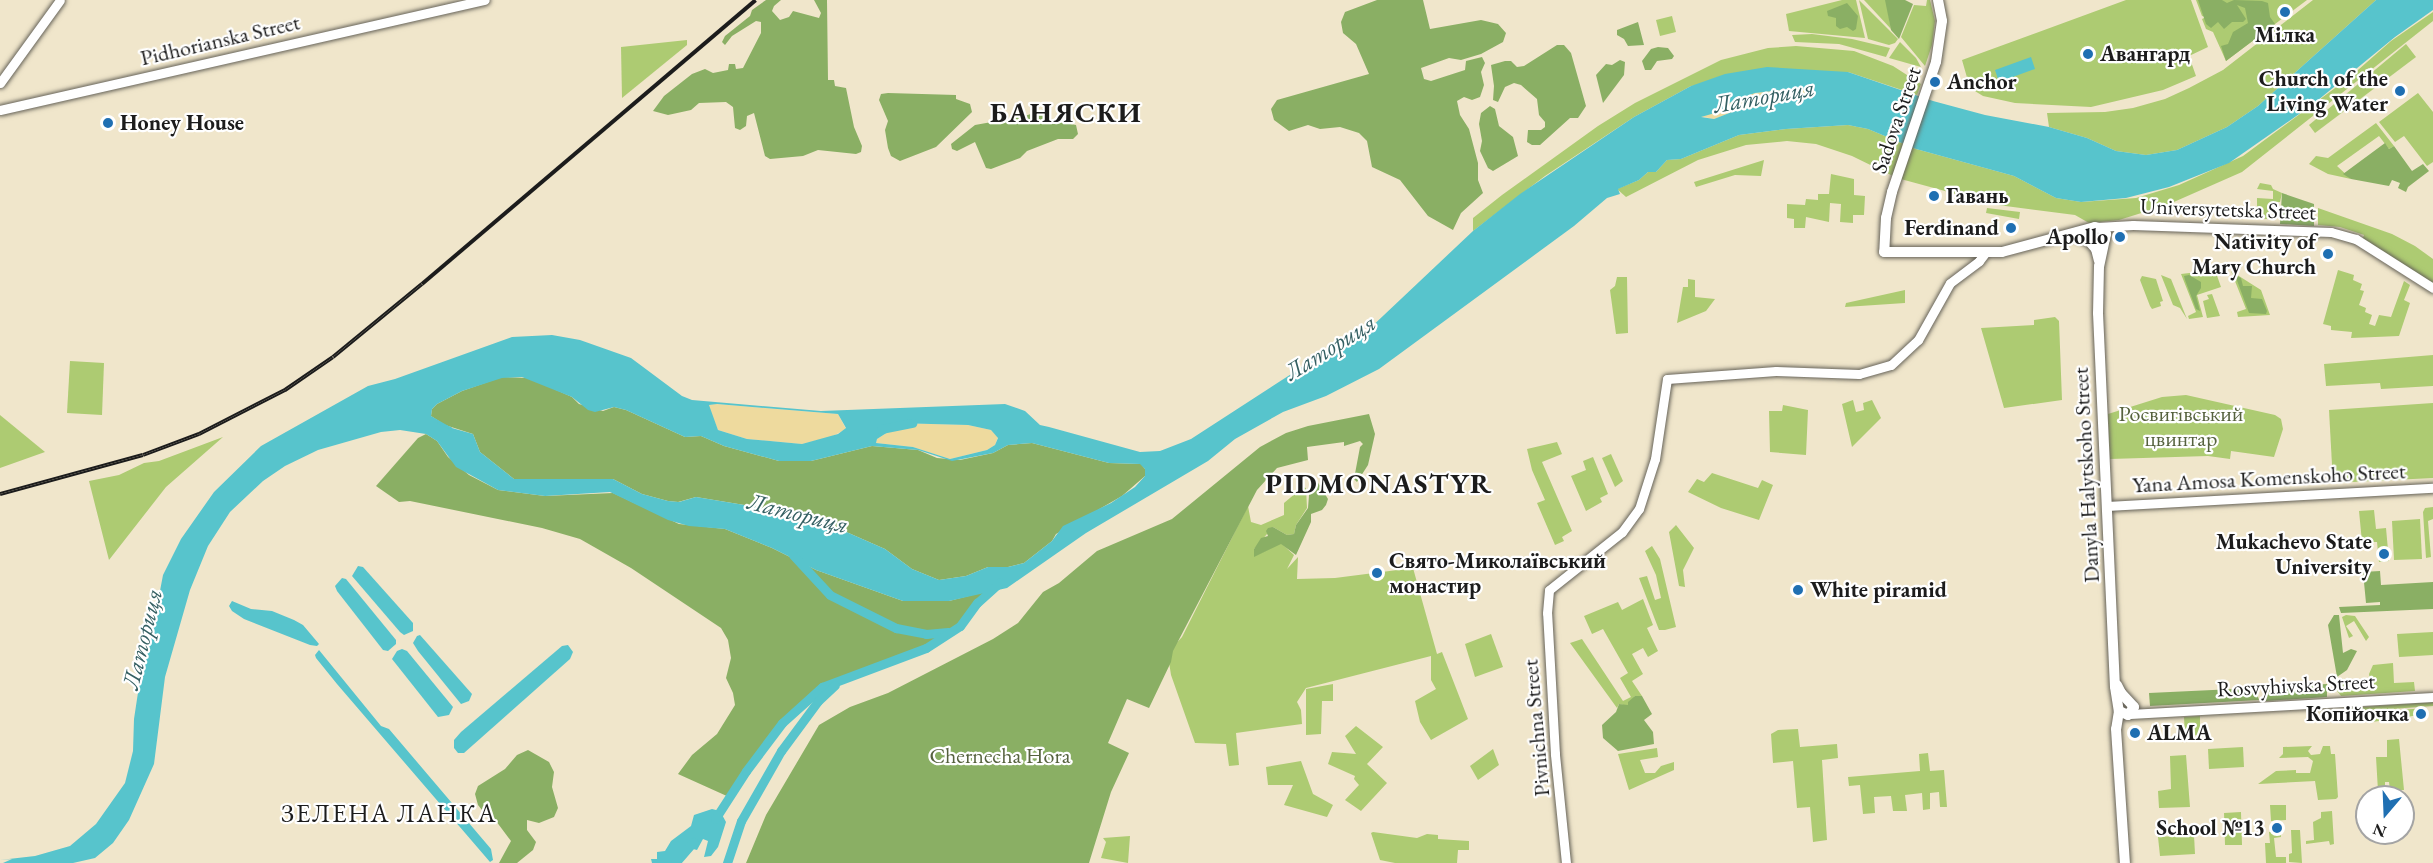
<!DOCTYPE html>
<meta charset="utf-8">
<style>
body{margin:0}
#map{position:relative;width:2433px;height:863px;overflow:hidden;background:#f0e6cb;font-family:"EB Garamond",serif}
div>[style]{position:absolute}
.green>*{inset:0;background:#adcb72}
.forest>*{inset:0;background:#8aaf64}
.sand>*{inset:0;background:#eeda9e}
.water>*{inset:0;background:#57c4cc}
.stream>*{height:1.5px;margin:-0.75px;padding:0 0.75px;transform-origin:0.75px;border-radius:0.75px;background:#57c4cc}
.river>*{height:9px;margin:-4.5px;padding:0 4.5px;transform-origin:4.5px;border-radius:4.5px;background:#57c4cc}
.roads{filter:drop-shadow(0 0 2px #666359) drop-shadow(0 0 2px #666359)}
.secondary>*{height:9px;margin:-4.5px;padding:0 4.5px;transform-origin:4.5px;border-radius:4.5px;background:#fff}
.primary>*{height:10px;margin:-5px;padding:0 5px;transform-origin:5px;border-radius:5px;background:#fff}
.rail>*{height:4px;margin-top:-2px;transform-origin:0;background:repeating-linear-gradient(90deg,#fff 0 4.5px,#1c1c1c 0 9px);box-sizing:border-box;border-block:2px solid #1c1c1c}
.dots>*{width:16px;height:16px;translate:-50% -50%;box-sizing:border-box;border:3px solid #fff;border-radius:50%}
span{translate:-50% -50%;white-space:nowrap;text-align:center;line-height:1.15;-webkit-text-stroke:4.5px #fff;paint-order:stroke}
.poi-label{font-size:22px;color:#1c1c1c;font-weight:700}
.left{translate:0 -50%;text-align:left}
.right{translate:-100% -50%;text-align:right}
.street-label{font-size:22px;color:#1c1c1c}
.park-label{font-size:22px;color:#56623e}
.water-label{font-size:24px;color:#345f62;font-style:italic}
.quarter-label{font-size:26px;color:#1c1c1c;letter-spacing:1.5px}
.district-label{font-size:28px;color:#1c1c1c;font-weight:700;letter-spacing:1.5px}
.north{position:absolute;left:2355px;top:785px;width:60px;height:60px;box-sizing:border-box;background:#fff;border:2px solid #a4a4a4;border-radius:50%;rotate:199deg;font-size:16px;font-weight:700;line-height:24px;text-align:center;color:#1c1c1c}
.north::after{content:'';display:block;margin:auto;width:21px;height:27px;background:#1f6fb2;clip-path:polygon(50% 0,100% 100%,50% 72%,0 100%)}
</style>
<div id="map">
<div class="green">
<i style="clip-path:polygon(1842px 0,1856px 0,1865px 38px,1789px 31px,1786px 14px)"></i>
<i style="clip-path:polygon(1859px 0,1898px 39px,1895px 43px,1889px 45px,1868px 39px)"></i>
<i style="clip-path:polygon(1864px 0,1886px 0,1891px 29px)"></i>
<i style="clip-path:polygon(1927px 0,1930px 0,1935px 21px,1932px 45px,1925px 66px,1901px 37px,1914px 5px,1926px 6px)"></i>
<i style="clip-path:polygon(2126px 0,2191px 0,2208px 47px,2189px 56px,2196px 76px,2163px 90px,2091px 107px,2015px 103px,1983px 96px,1970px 88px,1962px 60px)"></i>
<i style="clip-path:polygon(2196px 0,2307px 0,2226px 61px,2213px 32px,2206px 29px,2202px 19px,2206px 17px,2202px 16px)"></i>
<i style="clip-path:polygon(2313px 0,2376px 0,2258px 106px,2227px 127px,2177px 150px,2146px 155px,2116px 151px,2087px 138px,2049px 127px,2047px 113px,2105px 112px,2133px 108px,2165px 99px,2189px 88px,2223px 70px)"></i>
<i style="clip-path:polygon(2433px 12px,2433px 21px,2242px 172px,2167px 205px,2119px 220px,2089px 223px,2075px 215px,1975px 202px,1956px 194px,1897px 178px,1852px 156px,1816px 144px,1787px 141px,1746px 145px,1698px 160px,1626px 197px,1617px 189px,1639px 180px,1648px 172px,1656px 172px,1667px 160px,1681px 159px,1739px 135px,1786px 129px,1848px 125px,1868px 129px,1916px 149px,2014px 176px,2056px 198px,2081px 202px,2136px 198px,2179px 185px,2243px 156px,2350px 77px,2391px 41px)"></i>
<i style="clip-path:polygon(1672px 16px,1676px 32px,1660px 36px,1656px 20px)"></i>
<i style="clip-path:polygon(1812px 34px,1852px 39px,1890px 48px,1886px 57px,1839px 44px,1795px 42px,1792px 35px)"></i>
<i style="clip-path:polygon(687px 40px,687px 45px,622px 98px,621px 47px)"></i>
<i style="clip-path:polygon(1900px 42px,1916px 58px,1921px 67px,1889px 58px)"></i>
<i style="clip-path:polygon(2406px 44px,2416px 57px,2315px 133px,2309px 125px)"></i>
<i style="clip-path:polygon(1796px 46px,1854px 51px,1893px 66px,1921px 84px,1917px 95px,1848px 72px,1691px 86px,1634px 117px,1545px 176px,1473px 231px,1473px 218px,1502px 195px,1598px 126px,1635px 103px,1721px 60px,1768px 48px)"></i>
<i style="clip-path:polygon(2418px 93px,2433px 112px,2433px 162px,2427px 166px,2404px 136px,2395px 142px,2379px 122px)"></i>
<i style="clip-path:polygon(2376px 123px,2394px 146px,2389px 149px,2379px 136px,2337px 166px,2351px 179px,2328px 174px,2309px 164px,2316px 156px,2328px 158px)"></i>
<i style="clip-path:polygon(1764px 160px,1761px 176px,1735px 175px,1696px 187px,1694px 182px)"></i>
<i style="clip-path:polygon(1831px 174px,1854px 179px,1854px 195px,1865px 196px,1864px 215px,1853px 215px,1853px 223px,1840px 222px,1841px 204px,1830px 203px,1829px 222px,1806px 217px,1805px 228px,1794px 228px,1794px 219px,1787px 218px,1787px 204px,1805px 205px,1806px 199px,1818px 200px,1818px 194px,1829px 194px)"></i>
<i style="clip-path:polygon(2260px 183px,2271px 185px,2273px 189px,2282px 193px,2280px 202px,2270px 202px,2269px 219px,2257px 219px,2257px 198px,2273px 199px,2273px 191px,2257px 189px)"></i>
<i style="clip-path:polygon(1987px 208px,2020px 212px,2019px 219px,1986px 213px)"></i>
<i style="clip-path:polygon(2318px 208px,2392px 234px,2415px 246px,2433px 259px,2433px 285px,2362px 240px,2364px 235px,2340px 227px,2318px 225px)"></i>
<i style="clip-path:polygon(2215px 270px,2221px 287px,2197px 295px,2203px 317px,2189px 319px,2188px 316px,2196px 312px,2181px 274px)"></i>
<i style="clip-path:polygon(2338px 270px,2354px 275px,2353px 280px,2362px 284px,2360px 290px,2364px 291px,2359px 305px,2366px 308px,2365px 312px,2372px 315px,2369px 324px,2375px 326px,2379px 315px,2391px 317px,2404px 281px,2410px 285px,2404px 300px,2410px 303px,2399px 336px,2351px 338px,2352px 332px,2331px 330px,2331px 326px,2323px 324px)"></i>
<i style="clip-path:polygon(2231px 271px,2261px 290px,2270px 315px,2238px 317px,2237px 312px,2246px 309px)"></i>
<i style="clip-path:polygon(2161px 275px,2171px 279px,2187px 319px,2180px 308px,2173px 305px)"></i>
<i style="clip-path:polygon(2142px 276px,2156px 279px,2163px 301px,2160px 302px,2161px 306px,2152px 309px,2150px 306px,2140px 280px)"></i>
<i style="clip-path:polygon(1617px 277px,1627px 277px,1628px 333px,1616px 334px,1610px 290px,1615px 286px)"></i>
<i style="clip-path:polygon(1688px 279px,1695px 280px,1695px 297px,1715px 299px,1706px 311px,1677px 323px,1683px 287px,1688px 287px)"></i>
<i style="clip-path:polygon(1905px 290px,1905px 303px,1845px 307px,1846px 303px)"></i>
<i style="clip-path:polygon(2212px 294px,2220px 316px,2207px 318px,2203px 301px,2209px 299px,2207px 295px)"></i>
<i style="clip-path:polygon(2055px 317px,2059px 321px,2062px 400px,2004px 408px,1981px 328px,2034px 325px,2034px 320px)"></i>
<i style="clip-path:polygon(2433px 355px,2433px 386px,2381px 389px,2380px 383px,2326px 386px,2324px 364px)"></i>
<i style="clip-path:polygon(70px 361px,104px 363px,102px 415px,67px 413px)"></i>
<i style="clip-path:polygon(2186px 395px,2275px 415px,2281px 419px,2283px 429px,2274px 457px,2231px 451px,2230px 459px,2208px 456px,2110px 459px,2108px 414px,2162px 397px)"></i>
<i style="clip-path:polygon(1853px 400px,1856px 412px,1864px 410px,1863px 403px,1872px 400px,1881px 418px,1852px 447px,1842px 404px)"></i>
<i style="clip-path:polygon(2433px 403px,2433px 478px,2333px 483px,2329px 410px)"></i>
<i style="clip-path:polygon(1783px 405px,1808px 410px,1806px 455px,1770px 452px,1769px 411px,1782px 411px)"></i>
<i style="clip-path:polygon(0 415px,45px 452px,0 468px)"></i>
<i style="clip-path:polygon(223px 437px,166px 487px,109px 560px,89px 481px,119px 475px,144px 463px,159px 461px)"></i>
<i style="clip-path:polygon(1557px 442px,1562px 454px,1542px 462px,1572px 531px,1562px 537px,1564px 541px,1555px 545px,1537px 503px,1545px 500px,1532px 470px,1527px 449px)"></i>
<i style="clip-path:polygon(1611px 454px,1623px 481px,1615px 487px,1602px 458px)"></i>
<i style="clip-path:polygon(1593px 457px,1608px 494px,1600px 498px,1602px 502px,1586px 511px,1571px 476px,1586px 470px,1583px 461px)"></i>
<i style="clip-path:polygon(1712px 473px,1758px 488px,1762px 480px,1773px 485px,1759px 520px,1721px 508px,1688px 492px,1697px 479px,1704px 482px)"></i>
<i style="clip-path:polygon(1303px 487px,1306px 488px,1307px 508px,1296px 525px,1294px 534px,1287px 535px,1273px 527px,1254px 549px,1261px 553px,1281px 543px,1294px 555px,1287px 569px,1298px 557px,1297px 579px,1335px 578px,1413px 568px,1437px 654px,1442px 652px,1468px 719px,1431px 740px,1420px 722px,1415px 701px,1436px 689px,1431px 680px,1431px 656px,1306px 688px,1297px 702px,1301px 710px,1302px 724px,1236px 733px,1239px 765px,1229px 766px,1226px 744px,1195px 743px,1171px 675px,1169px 662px,1171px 649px,1182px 637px,1248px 506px,1251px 522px,1261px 525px,1284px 515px,1284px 503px)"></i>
<i style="clip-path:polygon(2433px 507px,2433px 519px,2428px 521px,2431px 557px,2426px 558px,2423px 512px,2425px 508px)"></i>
<i style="clip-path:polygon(2374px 510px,2376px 529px,2386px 528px,2389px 561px,2379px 562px,2377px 542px,2362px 542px,2359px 511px)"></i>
<i style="clip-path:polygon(2420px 519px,2422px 559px,2394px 560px,2392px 521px)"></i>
<i style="clip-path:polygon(1676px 525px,1694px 548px,1683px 570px,1685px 587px,1679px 586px,1669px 532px)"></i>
<i style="clip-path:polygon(1652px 546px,1660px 559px,1676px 627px,1665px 630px,1659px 630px,1639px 578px,1647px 576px,1655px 600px,1661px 598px,1656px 575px,1645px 551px)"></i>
<i style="clip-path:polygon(1643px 599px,1653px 625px,1647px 628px,1658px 651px,1648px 657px,1643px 648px,1632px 654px,1643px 674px,1632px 681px,1642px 696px,1635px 696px,1628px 706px,1619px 704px,1617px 708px,1570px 643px,1582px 639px,1623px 701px,1631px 697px,1620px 678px,1628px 673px,1603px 629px,1592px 634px,1584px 616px,1618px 602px,1622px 610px)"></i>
<i style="clip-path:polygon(2346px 615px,2355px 616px,2369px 637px,2366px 641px,2354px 621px,2346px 626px,2353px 636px,2349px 638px,2342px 617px)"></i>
<i style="clip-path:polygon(2433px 632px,2433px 655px,2399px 657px,2397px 634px)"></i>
<i style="clip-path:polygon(1491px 634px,1503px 667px,1475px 677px,1465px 644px)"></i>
<i style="clip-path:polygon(2393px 663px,2394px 683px,2414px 682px,2415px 691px,2341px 696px,2335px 688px,2334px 682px,2370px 681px,2369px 674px,2373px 665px)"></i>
<i style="clip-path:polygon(1333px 684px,1333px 701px,1322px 701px,1321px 734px,1306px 735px,1306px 689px)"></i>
<i style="clip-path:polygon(2433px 702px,2433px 706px,2349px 712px,2349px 708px)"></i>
<i style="clip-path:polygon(2426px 708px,2426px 714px,2372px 722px,2373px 712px)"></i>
<i style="clip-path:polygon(2200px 716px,2200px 735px,2185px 736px,2184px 717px)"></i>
<i style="clip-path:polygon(1356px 726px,1383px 747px,1367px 764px,1387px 783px,1361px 811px,1345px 800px,1359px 785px,1354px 779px,1355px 776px,1328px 764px,1332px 752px,1356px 754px,1345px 736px)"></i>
<i style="clip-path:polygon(1798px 729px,1800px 747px,1837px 744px,1838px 758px,1822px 760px,1827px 840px,1813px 842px,1810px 807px,1797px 808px,1793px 761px,1773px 763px,1771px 734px,1778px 730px)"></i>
<i style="clip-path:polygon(2399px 739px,2404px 790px,2390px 790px,2389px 782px,2385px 782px,2385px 791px,2378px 791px,2376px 757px,2387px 757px,2387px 740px)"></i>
<i style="clip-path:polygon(2312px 746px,2308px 751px,2311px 755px,2320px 754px,2323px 746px,2330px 746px,2331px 754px,2335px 754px,2338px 797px,2336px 799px,2318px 800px,2315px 781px,2258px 784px,2276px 771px,2296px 770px,2296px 773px,2310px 773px,2313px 761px,2308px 757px,2279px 758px,2283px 754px,2283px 747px)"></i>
<i style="clip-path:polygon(2243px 747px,2244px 767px,2209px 769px,2208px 749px)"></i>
<i style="clip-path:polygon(1657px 748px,1658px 757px,1640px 760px,1645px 773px,1655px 773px,1661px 766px,1674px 762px,1674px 770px,1629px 790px,1618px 754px)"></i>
<i style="clip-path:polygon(1493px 749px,1499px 765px,1478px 780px,1470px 766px)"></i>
<i style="clip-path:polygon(1928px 753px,1930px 771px,1944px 770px,1947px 807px,1940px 807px,1939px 792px,1930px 793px,1930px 809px,1923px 810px,1922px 793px,1905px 795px,1907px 811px,1893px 811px,1891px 796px,1874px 797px,1875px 813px,1863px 814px,1860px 785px,1849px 786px,1848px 777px,1920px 771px,1919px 754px)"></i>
<i style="clip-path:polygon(2186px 755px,2190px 807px,2159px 808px,2158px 791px,2171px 789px,2170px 756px)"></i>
<i style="clip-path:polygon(1301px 761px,1313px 794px,1333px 805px,1327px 817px,1284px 805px,1293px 785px,1268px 785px,1266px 767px)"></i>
<i style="clip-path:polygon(2270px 805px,2286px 805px,2286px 820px,2271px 821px)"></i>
<i style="clip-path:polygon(2332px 811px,2334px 844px,2330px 845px,2329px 841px,2306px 844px,2306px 841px,2314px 840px,2313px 822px,2321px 818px,2321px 812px)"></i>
<i style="clip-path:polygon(2241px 812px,2242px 845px,2225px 845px,2224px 813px)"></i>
<i style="clip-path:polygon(2291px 830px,2300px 830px,2302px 863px,2289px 862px,2289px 854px,2292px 853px)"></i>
<i style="clip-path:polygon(2281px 831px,2281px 837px,2274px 838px,2276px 857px,2286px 857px,2286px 863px,2266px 863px,2265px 843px,2270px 843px,2269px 832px)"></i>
<i style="clip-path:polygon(1373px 832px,1417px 838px,1427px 834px,1438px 835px,1438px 839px,1469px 841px,1469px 850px,1458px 850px,1457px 863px,1395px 863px,1380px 860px,1371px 833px)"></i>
<i style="clip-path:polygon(2194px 835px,2195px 854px,2160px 856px,2158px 837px)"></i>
<i style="clip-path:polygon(1130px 836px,1128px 863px,1101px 858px,1106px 842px,1103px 838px)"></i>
</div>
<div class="forest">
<i style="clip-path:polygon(766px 0,781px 0,774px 6px,772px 11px,780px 20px,789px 17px,793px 11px,819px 18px,821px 13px,814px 0,827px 0,828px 80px,834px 80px,835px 86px,846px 88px,854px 127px,862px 146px,861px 152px,856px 154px,818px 150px,803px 156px,770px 159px,765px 156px,754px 113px,747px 116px,746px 126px,740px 130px,735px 128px,733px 107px,726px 102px,699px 103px,691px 110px,668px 115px,653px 111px,664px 96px,692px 74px,705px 69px,713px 73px,728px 70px,729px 64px,735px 64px,736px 69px,743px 68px,761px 33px,761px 22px,756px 21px,732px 36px,725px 45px,722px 42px,725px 36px,750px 16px,752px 10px)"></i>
<i style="clip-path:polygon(1377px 0,1423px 0,1430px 29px,1481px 20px,1498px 24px,1506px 33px,1503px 42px,1481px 54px,1461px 60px,1449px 58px,1421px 68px,1424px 79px,1431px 81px,1465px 70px,1466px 61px,1482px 57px,1485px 63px,1481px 72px,1484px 85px,1480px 97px,1472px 100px,1464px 97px,1457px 101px,1460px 115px,1469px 129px,1478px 163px,1478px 180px,1483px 193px,1461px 213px,1453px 230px,1428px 216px,1400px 180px,1372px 167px,1367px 141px,1359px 133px,1340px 127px,1320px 129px,1308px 125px,1289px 131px,1274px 120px,1271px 109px,1277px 100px,1369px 74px,1356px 44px,1343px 33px,1341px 22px,1345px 12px)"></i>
<i style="clip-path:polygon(1885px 0,1905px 0,1913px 4px,1899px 39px,1891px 30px)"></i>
<i style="clip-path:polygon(2198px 0,2222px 0,2227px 3px,2234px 0,2262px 1px,2268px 3px,2270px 17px,2275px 24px,2226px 61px,2221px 46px,2228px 44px,2233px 32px,2248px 23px,2245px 8px,2237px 5px,2246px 19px,2243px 22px,2232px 22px,2224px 29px,2218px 22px,2211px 28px,2206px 24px)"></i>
<i style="clip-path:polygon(1847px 3px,1858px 16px,1856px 29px,1853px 31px,1847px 27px,1840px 29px,1836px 26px,1836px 18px,1828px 16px,1827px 11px)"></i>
<i style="clip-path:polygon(1638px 22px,1644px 45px,1628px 46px,1624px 39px,1617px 35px,1617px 30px)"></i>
<i style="clip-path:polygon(1557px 45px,1564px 45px,1571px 53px,1586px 106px,1578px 118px,1570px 118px,1540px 145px,1532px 145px,1527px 142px,1528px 130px,1541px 130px,1545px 127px,1545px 122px,1539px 115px,1537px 99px,1521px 85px,1514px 83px,1505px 87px,1498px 102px,1493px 100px,1494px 86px,1491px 65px,1505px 61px,1511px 61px,1517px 67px,1524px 66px)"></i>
<i style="clip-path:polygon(1658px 47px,1668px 48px,1674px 56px,1672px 59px,1657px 61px,1651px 70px,1645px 70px,1642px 61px,1651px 49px)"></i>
<i style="clip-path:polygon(1620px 60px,1625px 62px,1624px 75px,1603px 103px,1596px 75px,1606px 64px,1612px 65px)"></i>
<i style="clip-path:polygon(888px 93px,956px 95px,956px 99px,970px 104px,972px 112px,936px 147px,900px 161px,891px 156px,888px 148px,885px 130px,888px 121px,879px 100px,881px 94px)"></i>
<i style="clip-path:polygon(1490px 106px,1495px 109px,1499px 126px,1513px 137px,1518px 156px,1493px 171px,1488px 168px,1480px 151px,1482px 141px,1479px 124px,1481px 113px)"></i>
<i style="clip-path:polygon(1047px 108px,1052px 121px,1076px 125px,1078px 134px,1073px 139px,1058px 139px,1027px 151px,1020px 158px,991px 169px,986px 168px,975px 142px,957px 151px,952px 149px,951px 144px,975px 125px,1025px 116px)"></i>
<i style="clip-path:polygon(2385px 143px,2389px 149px,2394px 146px,2412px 171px,2423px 164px,2429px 171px,2408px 187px,2406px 192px,2398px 188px,2400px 183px,2392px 180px,2389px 186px,2351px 179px,2343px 174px)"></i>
<i style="clip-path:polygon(2282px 193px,2314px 204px,2314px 226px,2280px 224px)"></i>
<i style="clip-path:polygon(2189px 275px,2201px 282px,2201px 288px,2196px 296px,2200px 311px,2196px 309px,2185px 280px,2184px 276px)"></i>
<i style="clip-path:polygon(2235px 275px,2241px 278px,2243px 286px,2252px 286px,2251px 298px,2262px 299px,2267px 311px,2266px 314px,2249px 313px)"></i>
<i style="clip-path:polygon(502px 377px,529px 378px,572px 397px,579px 404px,603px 411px,614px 407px,626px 410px,685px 437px,701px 436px,724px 446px,779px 461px,811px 461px,872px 446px,918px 450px,937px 458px,960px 460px,993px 453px,1008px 445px,1032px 443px,1109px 463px,1141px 464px,1145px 469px,1145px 476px,1122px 496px,1056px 534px,1052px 541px,1024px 563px,1008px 567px,988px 567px,966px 576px,939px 580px,912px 569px,885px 549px,835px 527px,769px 509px,696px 497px,678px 502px,668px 501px,642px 494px,613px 479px,514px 479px,480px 452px,473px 434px,445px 425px,431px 416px,432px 409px,437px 404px,462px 391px)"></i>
<i style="clip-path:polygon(1369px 414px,1375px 434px,1368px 465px,1357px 482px,1354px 479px,1360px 447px,1363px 444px,1360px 441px,1344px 446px,1344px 442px,1307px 447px,1308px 460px,1277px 468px,1257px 490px,1173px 651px,1171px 662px,1149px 708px,1127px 699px,1108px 743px,1129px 753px,1111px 792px,1089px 863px,746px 863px,766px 815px,819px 725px,850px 707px,888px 693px,993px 639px,1018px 623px,1043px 592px,1059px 583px,1097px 551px,1172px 519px,1260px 447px,1286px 433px,1308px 426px)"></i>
<i style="clip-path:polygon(426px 434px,437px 441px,448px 457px,469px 475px,498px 490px,545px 496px,613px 493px,679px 524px,725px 529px,772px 548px,816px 570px,903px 601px,949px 601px,992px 590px,977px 603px,956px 629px,944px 633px,926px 648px,822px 687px,782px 723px,729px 797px,678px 774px,692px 755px,717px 734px,735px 705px,733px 693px,726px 678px,731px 658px,728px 640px,721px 628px,631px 568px,580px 539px,542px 528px,410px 501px,399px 502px,376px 486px,418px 438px)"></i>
<i style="clip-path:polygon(1317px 481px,1328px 499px,1326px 505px,1322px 510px,1311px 514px,1311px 522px,1296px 555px,1281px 544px,1254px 557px,1254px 549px,1261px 538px,1268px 536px,1266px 531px,1268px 528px,1273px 527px,1287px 535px,1294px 534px,1296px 525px,1308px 508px,1310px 483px)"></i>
<i style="clip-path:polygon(2380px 571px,2381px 585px,2433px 582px,2433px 609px,2341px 613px,2339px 607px,2380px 605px,2380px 602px,2366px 603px,2363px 572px)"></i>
<i style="clip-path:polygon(2334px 615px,2339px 615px,2343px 653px,2351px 649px,2357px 651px,2347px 670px,2337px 677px,2328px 625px)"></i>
<i style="clip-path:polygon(2327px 684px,2327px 697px,2266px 701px,2263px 687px)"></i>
<i style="clip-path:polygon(2255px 688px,2259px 700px,2150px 706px,2149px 693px)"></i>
<i style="clip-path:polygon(1635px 696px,1642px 696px,1652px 714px,1644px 720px,1653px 732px,1654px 744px,1618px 751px,1603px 738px,1602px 725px,1616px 712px,1619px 704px,1628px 705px,1628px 702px)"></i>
<i style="clip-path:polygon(528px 750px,549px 762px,554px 772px,552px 787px,558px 808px,554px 817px,539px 823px,527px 820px,527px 830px,536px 842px,533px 850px,517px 863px,499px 863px,511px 841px,496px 821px,486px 815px,478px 805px,475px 794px,478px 786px,505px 769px,517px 755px)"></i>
</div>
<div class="sand">
<i style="clip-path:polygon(1799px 88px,1810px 92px,1776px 104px,1737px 110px,1714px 119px,1700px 116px,1722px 111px,1731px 102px,1755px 93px)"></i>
<i style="clip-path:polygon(716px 404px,838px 414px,846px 429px,831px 437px,802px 444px,747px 439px,718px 430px,708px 405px)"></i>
<i style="clip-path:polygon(894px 423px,968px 425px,991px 430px,998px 437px,995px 445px,987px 450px,950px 459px,913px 447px,876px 443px,877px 439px,888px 432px)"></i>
</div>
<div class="water">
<i style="clip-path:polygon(evenodd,2376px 0,2433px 0,2433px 10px,2395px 37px,2312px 105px,2229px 163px,2169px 187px,2126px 198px,2081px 202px,2056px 198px,2014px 176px,1916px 149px,1868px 129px,1848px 125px,1786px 129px,1739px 135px,1681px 159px,1667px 160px,1656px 172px,1648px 172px,1639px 180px,1618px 189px,1620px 194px,1607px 198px,1574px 226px,1379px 369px,1326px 396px,1283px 412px,1235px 439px,1208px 461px,1086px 533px,1007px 588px,949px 601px,903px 601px,816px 570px,772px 548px,725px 529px,689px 526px,668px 520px,610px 492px,545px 496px,498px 490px,456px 467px,437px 441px,426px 434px,400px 430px,381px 432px,318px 450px,285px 466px,263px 481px,230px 512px,208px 546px,190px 590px,165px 677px,154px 764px,129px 820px,113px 843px,95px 858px,73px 863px,3px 863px,12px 859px,0 860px,35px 856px,70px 846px,96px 824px,125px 783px,133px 751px,134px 719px,142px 666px,152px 633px,163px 575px,181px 539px,214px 492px,261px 446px,368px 386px,395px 379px,512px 337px,552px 335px,580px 340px,631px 358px,682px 396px,692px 400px,821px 411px,1005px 404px,1025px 411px,1040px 425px,1049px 427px,1140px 452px,1160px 451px,1191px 439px,1350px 336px,1366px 332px,1473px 231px,1520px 194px,1634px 117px,1691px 86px,1725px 74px,1767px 67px,1848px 72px,1933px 101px,1985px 115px,2049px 127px,2087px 138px,2116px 151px,2146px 155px,2177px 150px,2227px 127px,2258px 106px,2376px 0,1799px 88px,1810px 91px,1776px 104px,1737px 110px,1714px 119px,1701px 117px,1722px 111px,1731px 102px,1755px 93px,1799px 88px,2376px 0,522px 377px,572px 397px,588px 410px,595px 412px,614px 407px,626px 410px,685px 437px,701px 436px,724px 446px,779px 461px,811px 461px,872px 446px,918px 450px,952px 461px,993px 453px,1008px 445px,1032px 443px,1109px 463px,1140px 464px,1145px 469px,1145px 476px,1135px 487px,1111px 503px,1063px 526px,1052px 541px,1024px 563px,1008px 567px,988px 567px,966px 576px,939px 580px,912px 569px,885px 549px,835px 527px,769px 509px,696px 497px,679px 502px,668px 501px,642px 494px,613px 479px,514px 479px,480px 452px,473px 434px,452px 428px,431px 416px,432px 409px,437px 404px,462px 391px,502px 378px,522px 377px,2376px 0,717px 404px,838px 414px,846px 428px,838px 434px,802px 444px,747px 439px,718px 430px,709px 405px,717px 404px,2376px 0,894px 423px,968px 425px,991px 430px,998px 438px,995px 445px,987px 450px,950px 459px,913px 447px,876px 443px,877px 439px,888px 432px,894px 423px)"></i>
<i style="clip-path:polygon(2031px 57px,2035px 69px,1999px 82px,1995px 70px)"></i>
<i style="clip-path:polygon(358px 566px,363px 567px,413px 623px,413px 631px,404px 635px,400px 632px,352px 576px)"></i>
<i style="clip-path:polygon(342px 578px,346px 579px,396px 640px,396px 644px,388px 651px,383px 650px,337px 591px,335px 586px)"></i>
<i style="clip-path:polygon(232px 601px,251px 609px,272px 611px,294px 620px,303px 625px,319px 644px,317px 646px,310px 645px,244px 619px,232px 611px,229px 606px)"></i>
<i style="clip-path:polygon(420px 635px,472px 694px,469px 701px,461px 704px,418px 651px,413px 643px,417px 636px)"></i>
<i style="clip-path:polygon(568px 645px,573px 652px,570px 659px,464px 753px,458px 753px,454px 748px,454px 740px,461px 732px,562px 646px)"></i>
<i style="clip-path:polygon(402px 649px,407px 651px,453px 707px,449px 715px,438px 717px,392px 659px,397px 651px)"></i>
<i style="clip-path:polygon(319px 650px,381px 726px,389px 729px,491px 849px,493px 860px,490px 862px,337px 684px,316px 658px,315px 655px)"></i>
<i style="clip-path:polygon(712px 809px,720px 811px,726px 822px,718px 847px,711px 856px,704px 857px,708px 841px,703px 839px,697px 850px,689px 848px,675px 863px,652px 863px,651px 859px,657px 859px,657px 852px,665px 851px,671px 841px,691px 826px,694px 815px)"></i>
</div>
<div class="stream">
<i style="left:439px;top:423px;width:13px;rotate:23deg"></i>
</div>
<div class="river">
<i style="left:881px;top:429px;width:32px;rotate:-11deg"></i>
<i style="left:793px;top:555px;width:54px;rotate:47.2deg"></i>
<i style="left:830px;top:595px;width:74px;rotate:26.6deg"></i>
<i style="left:896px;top:628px;width:31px;rotate:11deg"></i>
<i style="left:926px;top:634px;width:22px;rotate:-5deg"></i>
<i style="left:715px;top:819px;width:57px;rotate:-57.1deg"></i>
<i style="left:746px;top:771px;width:60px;rotate:-53.1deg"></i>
<i style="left:782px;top:723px;width:54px;rotate:-42deg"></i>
<i style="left:822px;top:687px;width:111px;rotate:-20.6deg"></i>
<i style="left:926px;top:648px;width:40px;rotate:-32.9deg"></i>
<i style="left:960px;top:626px;width:29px;rotate:-54deg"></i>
<i style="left:977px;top:603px;width:31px;rotate:-42deg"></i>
<i style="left:675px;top:863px;width:28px;rotate:-49deg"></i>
<i style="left:727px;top:863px;width:44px;rotate:-71.6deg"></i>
<i style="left:741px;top:821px;width:81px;rotate:-60.3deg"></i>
<i style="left:781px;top:751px;width:62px;rotate:-53.5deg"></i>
<i style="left:818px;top:701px;width:23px;rotate:-43deg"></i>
</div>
<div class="roads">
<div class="secondary">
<i style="left:0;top:83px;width:102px;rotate:-54.1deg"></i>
<i style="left:0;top:110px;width:497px;rotate:-12.8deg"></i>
<i style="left:2097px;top:227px;width:36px;rotate:-3deg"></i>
<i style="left:2133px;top:225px;width:198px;rotate:2deg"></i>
<i style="left:2331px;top:232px;width:26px;rotate:16deg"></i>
<i style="left:2356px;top:239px;width:91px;rotate:32.5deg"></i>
<i style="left:2107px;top:506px;width:326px;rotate:-3.2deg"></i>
<i style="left:2130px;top:714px;width:303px;rotate:-3.2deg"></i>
<i style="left:1566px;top:863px;width:110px;rotate:-95.8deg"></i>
<i style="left:1555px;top:754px;width:141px;rotate:-93.2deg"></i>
<i style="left:1547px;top:613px;width:23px;rotate:-85deg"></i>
<i style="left:1549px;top:590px;width:93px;rotate:-38.5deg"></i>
<i style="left:1622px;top:532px;width:29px;rotate:-54deg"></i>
<i style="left:1639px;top:509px;width:52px;rotate:-72.3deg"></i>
<i style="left:1655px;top:459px;width:81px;rotate:-81.5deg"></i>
<i style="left:1667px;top:379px;width:109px;rotate:-4.2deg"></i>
<i style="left:1776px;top:371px;width:83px;rotate:2.1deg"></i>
<i style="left:1859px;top:374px;width:33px;rotate:-16deg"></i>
<i style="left:1891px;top:365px;width:37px;rotate:-43deg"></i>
<i style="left:1918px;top:340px;width:65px;rotate:-60.7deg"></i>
<i style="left:1950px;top:283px;width:36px;rotate:-37deg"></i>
<i style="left:1979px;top:261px;width:10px;rotate:-53deg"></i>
</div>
<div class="primary">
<i style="left:1938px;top:0;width:21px;rotate:79deg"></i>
<i style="left:1942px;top:21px;width:41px;rotate:98.3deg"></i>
<i style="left:1936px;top:62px;width:137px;rotate:108.7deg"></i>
<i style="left:1892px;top:192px;width:27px;rotate:103deg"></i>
<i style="left:1886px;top:218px;width:34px;rotate:93deg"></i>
<i style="left:1884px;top:252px;width:118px"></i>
<i style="left:2002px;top:252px;width:96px;rotate:-15deg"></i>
<i style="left:2095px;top:227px;width:8px;rotate:14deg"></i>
<i style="left:2103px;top:229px;width:6px;rotate:59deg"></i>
<i style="left:2106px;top:234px;width:33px;rotate:102deg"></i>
<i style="left:2099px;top:266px;width:47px;rotate:91.2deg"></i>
<i style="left:2098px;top:313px;width:374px;rotate:87.4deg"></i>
<i style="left:2115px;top:687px;width:24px;rotate:81deg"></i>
<i style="left:2119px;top:711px;width:18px;rotate:99deg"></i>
<i style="left:2116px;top:729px;width:134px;rotate:86.2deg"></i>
<i style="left:2072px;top:234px;width:18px;rotate:22deg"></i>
<i style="left:2089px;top:241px;width:11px;rotate:49deg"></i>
<i style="left:2096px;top:249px;width:12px;rotate:76deg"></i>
<i style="left:2117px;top:685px;width:9px;rotate:63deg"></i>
<i style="left:2121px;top:693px;width:19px;rotate:47deg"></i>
<i style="left:2134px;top:707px;width:10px;rotate:127deg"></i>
<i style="left:2128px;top:715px;width:10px;rotate:-156deg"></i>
</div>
</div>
<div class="rail">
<i style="left:0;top:494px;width:148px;rotate:-15.3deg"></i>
<i style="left:143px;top:455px;width:60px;rotate:-20.6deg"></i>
<i style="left:199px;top:434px;width:97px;rotate:-27.1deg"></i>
<i style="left:285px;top:390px;width:58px;rotate:-34.5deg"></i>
<i style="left:333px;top:357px;width:115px;rotate:-39.4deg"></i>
<i style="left:422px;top:284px;width:438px;rotate:-40.4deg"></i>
</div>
<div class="dots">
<i style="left:2285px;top:12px;background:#1f6fb2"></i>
<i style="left:2088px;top:54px;background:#1f6fb2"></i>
<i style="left:1935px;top:82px;background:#1f6fb2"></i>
<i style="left:2400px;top:91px;background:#1f6fb2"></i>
<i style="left:108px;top:123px;background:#1f6fb2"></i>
<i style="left:1934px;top:196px;background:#1f6fb2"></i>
<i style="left:2011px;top:228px;background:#1f6fb2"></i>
<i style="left:2120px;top:237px;background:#1f6fb2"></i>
<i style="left:2328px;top:254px;background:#1f6fb2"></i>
<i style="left:2384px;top:554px;background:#1f6fb2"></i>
<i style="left:1377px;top:573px;background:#1f6fb2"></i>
<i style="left:1798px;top:590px;background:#1f6fb2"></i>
<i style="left:2421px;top:714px;background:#1f6fb2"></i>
<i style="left:2135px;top:733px;background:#1f6fb2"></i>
<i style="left:2277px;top:828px;background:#1f6fb2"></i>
</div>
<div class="poi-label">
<span style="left:2285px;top:35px">Мілка</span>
<span class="left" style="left:2100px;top:54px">Авангард</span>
<span class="right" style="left:2388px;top:91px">Church of the<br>Living Water</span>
<span class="left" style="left:1947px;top:82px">Anchor</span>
<span class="left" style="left:120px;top:123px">Honey House</span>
<span class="left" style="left:1946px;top:196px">Гавань</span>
<span class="right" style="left:1999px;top:228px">Ferdinand</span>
<span class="right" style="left:2108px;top:237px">Apollo</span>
<span class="right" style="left:2316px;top:254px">Nativity of<br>Mary Church</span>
<span class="right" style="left:2372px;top:554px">Mukachevo State<br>University</span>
<span class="left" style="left:1389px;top:573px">Свято-Миколаївський<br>монастир</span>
<span class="left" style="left:1810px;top:590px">White piramid</span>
<span class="right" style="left:2409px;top:714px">Копійочка</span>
<span class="left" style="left:2147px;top:733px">ALMA</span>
<span class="right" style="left:2265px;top:828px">School №13</span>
</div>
<div class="street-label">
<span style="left:220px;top:40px;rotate:-13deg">Pidhorianska Street</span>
<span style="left:1896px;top:120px;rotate:-71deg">Sadova Street</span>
<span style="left:2228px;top:209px;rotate:2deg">Universytetska Street</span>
<span style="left:2086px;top:475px;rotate:-93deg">Danyla Halytskoho Street</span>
<span style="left:2269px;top:478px;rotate:-3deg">Yana Amosa Komenskoho Street</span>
<span style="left:2296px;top:685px;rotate:-3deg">Rosvyhivska Street</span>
<span style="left:1536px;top:728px;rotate:-95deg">Pivnichna Street</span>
</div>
<div class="park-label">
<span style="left:2181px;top:426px">Росвигівський<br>цвинтар</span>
<span style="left:1000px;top:756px">Chernecha Hora</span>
</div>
<div class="water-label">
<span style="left:1764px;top:96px;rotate:-10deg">Латориця</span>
<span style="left:1330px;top:347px;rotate:-32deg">Латориця</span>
<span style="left:798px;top:513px;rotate:14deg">Латориця</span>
<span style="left:142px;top:639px;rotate:-76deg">Латориця</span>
</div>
<div class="quarter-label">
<span style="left:389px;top:814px">ЗЕЛЕНА ЛАНКА</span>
</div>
<div class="district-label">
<span style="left:1066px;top:112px">БАНЯСКИ</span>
<span style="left:1379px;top:483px">PIDMONASTYR</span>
</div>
<div class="north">N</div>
</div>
